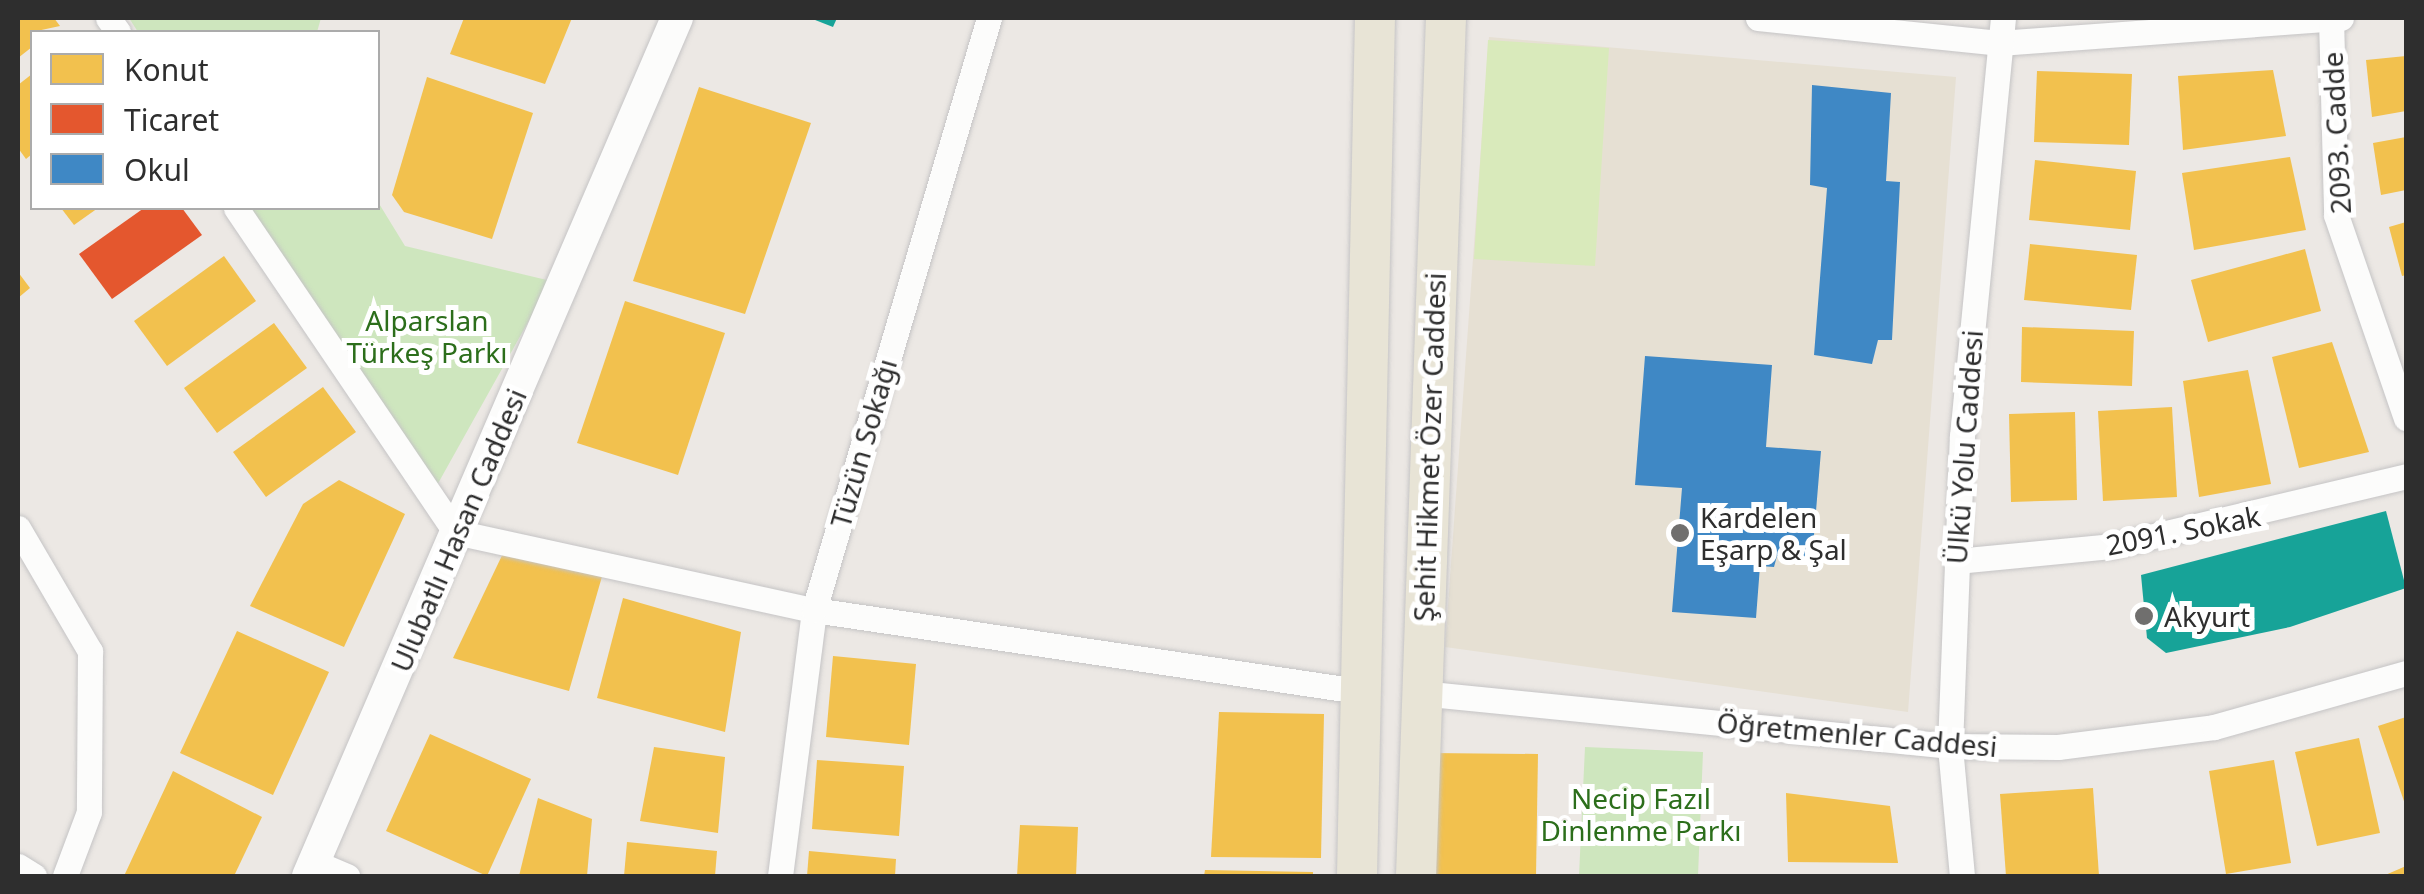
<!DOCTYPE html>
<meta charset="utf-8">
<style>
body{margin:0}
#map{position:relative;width:2424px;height:894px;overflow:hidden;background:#ece8e4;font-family:"Noto Sans",sans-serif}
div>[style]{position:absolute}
.education>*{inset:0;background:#e6e0d3}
.green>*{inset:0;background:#cee6be}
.pitch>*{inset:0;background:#d9eabb}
.homes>*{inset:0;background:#f2c14e}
.shops>*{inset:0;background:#e4572e}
.schools>*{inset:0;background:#3f88c5}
.public>*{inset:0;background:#17a398}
.roads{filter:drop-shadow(0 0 2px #c5c4c5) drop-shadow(0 0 2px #c5c4c5)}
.minor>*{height:25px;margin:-12.5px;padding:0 12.5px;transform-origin:12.5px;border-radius:12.5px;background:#fcfcfb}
.tertiary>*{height:32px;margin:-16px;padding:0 16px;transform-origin:16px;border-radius:16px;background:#fcfcfb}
.primary>*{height:40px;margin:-20px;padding:0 20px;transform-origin:20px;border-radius:20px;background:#e8e4d6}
.dots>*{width:28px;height:28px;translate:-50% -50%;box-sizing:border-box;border:5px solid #fff;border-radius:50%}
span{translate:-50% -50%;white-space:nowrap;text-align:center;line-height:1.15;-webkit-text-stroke:10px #fff;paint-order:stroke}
.street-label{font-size:28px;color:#2e2e2e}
.park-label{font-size:28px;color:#2c6e1b}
.poi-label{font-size:28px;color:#2e2e2e}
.left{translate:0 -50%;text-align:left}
.frame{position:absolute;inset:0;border:20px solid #2e2e2e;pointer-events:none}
.legend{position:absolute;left:30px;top:30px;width:350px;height:180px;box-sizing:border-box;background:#fff;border:2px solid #ababab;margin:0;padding:12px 18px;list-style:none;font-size:30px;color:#2e2e2e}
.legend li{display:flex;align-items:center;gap:20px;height:50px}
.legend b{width:50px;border:2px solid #ababab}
</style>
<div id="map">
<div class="education">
<i style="clip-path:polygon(1489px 37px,1956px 77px,1908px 712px,1445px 647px)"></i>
</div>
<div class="green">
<i style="clip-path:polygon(129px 18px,321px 18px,317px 32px,138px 32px)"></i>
<i style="clip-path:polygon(378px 202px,405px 246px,551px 281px,431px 496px,249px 208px)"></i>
<i style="clip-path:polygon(1585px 747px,1703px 752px,1698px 876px,1579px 876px)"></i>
</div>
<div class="pitch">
<i style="clip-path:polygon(1488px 40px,1609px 48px,1595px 266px,1474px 259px)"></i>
</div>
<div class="homes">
<i style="clip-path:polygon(18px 18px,54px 18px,60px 26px,32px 32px,32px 47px,18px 58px)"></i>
<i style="clip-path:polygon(464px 18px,572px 18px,545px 84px,450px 54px)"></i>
<i style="clip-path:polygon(2406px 56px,2406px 111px,2372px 117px,2366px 60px)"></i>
<i style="clip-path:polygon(2273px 70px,2286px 136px,2183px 150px,2178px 76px)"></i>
<i style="clip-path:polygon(2037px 71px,2132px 74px,2129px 145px,2034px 142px)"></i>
<i style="clip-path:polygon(32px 74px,32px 154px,26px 159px,18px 148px,18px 85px)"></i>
<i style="clip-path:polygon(427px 77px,533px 113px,492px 239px,404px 212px,392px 195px)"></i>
<i style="clip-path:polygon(699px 87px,811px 123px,745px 314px,633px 281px)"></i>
<i style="clip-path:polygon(2406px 137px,2406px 190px,2381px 195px,2373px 143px)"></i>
<i style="clip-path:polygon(2290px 157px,2306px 230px,2194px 250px,2182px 173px)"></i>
<i style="clip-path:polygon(2035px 160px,2136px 171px,2130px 230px,2029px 220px)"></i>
<i style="clip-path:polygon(61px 208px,98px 208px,74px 225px)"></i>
<i style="clip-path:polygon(2406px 222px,2406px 275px,2402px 276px,2389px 227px)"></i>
<i style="clip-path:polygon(2030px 244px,2137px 255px,2131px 310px,2024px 300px)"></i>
<i style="clip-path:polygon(2305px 249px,2321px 311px,2208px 342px,2191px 280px)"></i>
<i style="clip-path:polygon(224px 256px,256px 301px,167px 366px,134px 321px)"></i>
<i style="clip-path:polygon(18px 272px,30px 288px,18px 298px)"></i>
<i style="clip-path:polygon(625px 301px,725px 333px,678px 475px,577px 443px)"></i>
<i style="clip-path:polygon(274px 323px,307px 368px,217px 433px,184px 388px)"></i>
<i style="clip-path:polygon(2022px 327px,2134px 331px,2132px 386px,2021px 382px)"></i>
<i style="clip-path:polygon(2332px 342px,2369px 452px,2299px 468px,2272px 357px)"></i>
<i style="clip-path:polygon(2248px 370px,2271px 484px,2199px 497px,2183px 381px)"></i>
<i style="clip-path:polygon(323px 387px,356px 432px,266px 497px,233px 452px)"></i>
<i style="clip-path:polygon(2172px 407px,2177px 497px,2103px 501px,2098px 411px)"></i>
<i style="clip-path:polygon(2075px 412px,2077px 500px,2011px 502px,2009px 414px)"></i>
<i style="clip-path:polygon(339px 480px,405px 514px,344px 647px,250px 606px,303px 504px)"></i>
<i style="clip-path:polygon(507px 545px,603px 573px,569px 691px,453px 658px)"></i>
<i style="clip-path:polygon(623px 598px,741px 632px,725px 732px,597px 698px)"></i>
<i style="clip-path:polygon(237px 631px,329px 672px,273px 795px,180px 753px)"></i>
<i style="clip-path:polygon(833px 656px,916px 664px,909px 745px,826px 737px)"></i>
<i style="clip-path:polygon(1219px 712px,1324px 714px,1321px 858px,1211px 857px)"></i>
<i style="clip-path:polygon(2406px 717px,2406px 807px,2378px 726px)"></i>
<i style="clip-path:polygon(430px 734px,531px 779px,487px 876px,386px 831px)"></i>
<i style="clip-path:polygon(2359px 738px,2380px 833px,2317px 846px,2295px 752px)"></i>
<i style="clip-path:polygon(654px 747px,725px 757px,718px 833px,640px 821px)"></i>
<i style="clip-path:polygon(1431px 753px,1538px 754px,1536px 876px,1429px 876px)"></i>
<i style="clip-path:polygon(817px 760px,904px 766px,899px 836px,812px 829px)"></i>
<i style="clip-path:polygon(2274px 760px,2291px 863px,2226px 874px,2209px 771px)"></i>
<i style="clip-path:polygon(173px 771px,262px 817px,234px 876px,124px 876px)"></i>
<i style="clip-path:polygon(2093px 788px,2099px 876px,2006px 876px,2000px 794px)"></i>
<i style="clip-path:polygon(1786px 793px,1890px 806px,1898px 863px,1788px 862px)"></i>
<i style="clip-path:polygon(538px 798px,592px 819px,587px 876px,519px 876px)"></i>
<i style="clip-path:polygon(1020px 825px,1078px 827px,1076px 876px,1017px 876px)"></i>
<i style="clip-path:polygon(627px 842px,717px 851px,715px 876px,624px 876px)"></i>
<i style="clip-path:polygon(809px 851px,896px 859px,895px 876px,807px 876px)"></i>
<i style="clip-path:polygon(2406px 866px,2406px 876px,2383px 876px)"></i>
<i style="clip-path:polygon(1205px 870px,1313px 872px,1313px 876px,1204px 876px)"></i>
</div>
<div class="shops">
<i style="clip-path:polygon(144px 208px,182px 208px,202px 235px,112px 299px,79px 254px)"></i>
</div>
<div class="schools">
<i style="clip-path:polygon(1812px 85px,1891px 93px,1886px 181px,1900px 182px,1892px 340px,1878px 340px,1872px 364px,1814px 355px,1827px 188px,1810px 185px)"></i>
<i style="clip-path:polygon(1645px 356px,1772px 365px,1766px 447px,1821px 451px,1812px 559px,1777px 556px,1774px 567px,1760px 566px,1756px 618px,1672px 612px,1682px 488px,1635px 485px)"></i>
</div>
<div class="public">
<i style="clip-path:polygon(810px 18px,837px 18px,833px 27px)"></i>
<i style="clip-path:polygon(2386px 511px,2406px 588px,2290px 627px,2166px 653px,2147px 638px,2141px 575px)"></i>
</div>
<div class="roads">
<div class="minor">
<i style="left:108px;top:18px;width:17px;rotate:54deg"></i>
<i style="left:1758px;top:18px;width:242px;rotate:5.9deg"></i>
<i style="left:1999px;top:43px;width:343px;rotate:-4.2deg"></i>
<i style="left:2331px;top:18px;width:197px;rotate:88.5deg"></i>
<i style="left:2336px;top:215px;width:215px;rotate:71deg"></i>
<i style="left:236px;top:208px;width:391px;rotate:55.9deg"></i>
<i style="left:455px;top:532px;width:367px;rotate:12.3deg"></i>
<i style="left:814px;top:610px;width:550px;rotate:8.47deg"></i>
<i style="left:18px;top:528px;width:143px;rotate:59.7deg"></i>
<i style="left:90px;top:651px;width:161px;rotate:90.4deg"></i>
<i style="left:89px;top:812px;width:68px;rotate:110.6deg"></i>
<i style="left:1956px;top:561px;width:156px;rotate:-5.5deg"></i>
<i style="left:2111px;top:546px;width:303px;rotate:-13.3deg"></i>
<i style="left:1420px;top:693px;width:533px;rotate:5.71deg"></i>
<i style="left:1950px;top:746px;width:108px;rotate:0.5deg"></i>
<i style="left:2058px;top:747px;width:157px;rotate:-7.3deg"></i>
<i style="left:2214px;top:727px;width:199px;rotate:-15.7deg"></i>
<i style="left:316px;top:863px;width:34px;rotate:23deg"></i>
<i style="left:18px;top:866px;width:19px;rotate:32deg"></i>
<i style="left:780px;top:876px;width:268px;rotate:-82.7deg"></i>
<i style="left:814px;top:610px;width:617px;rotate:-73.53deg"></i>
<i style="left:1962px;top:876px;width:131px;rotate:-95.3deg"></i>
<i style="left:1950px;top:746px;width:310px;rotate:-87.8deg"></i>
<i style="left:1962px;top:436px;width:420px;rotate:-84.4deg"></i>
</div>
<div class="tertiary">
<i style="left:308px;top:876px;width:934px;rotate:-66.73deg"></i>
</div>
<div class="primary">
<i style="left:1357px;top:876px;width:858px;rotate:-88.8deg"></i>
<i style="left:1416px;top:876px;width:859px;rotate:-88deg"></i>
</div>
</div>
<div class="dots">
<i style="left:1680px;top:533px;background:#706f6e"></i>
<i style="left:2144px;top:616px;background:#706f6e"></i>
</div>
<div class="street-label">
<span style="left:2336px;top:133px;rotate:-93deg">2093. Cadde</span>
<span style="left:863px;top:443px;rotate:-74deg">Tüzün Sokağı</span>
<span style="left:1429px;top:447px;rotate:-88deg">Şehit Hikmet Özer Caddesi</span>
<span style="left:1964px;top:447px;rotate:-86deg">Ülkü Yolu Caddesi</span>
<span style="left:458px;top:530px;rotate:-67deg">Ulubatlı Hasan Caddesi</span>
<span style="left:2183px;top:530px;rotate:-11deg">2091. Sokak</span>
<span style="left:1857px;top:734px;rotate:5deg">Öğretmenler Caddesi</span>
</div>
<div class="park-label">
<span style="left:427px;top:336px">Alparslan<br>Türkeş Parkı</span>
<span style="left:1641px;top:814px">Necip Fazıl<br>Dinlenme Parkı</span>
</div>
<div class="poi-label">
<span class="left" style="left:1700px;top:533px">Kardelen<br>Eşarp &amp; Şal</span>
<span class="left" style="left:2164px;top:616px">Akyurt</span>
</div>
<div class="frame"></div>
<ul class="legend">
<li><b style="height:28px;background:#f2c14e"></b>Konut</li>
<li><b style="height:28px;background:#e4572e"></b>Ticaret</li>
<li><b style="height:28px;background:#3f88c5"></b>Okul</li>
</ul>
</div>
